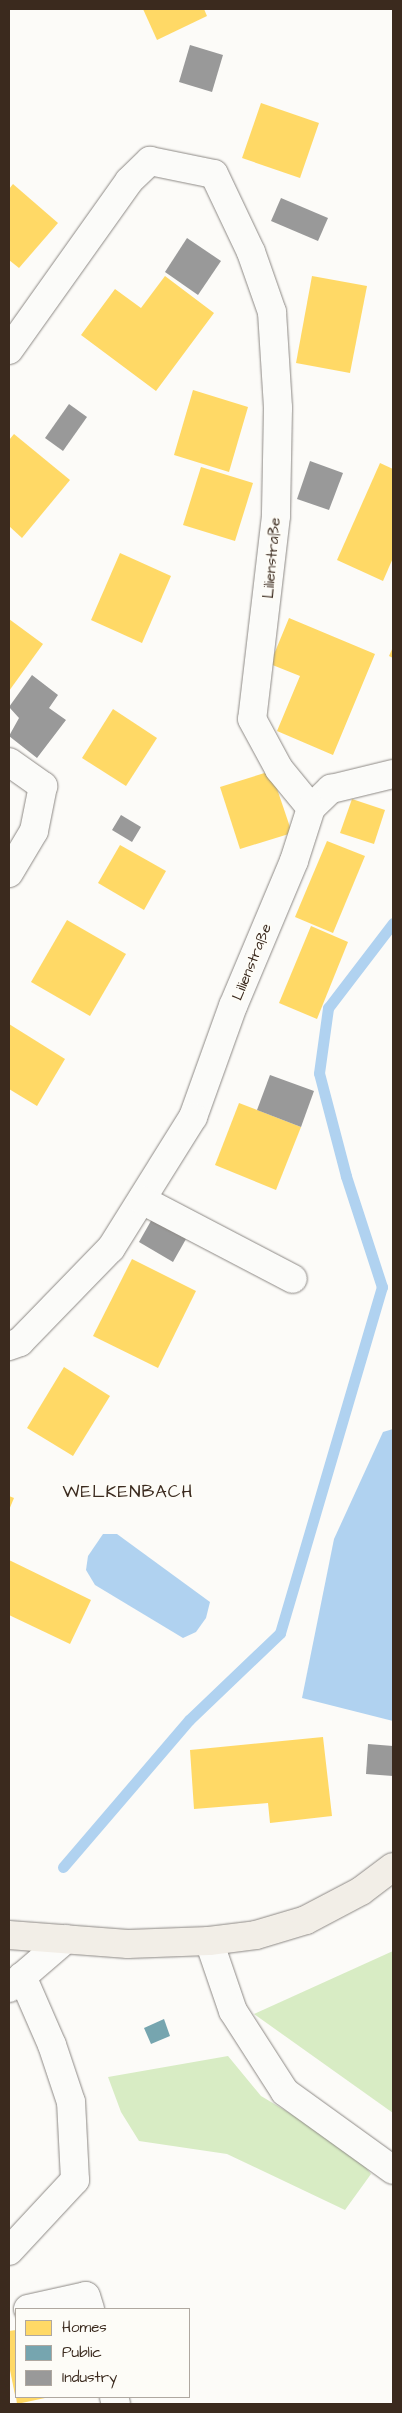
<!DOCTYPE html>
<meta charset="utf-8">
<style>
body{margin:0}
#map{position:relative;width:402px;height:2413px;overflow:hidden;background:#fcfbf8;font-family:"Architects Daughter",sans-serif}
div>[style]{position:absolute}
.green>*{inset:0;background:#d8ecc4}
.water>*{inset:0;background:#b0d2f0}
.homes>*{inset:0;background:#ffd966}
.public>*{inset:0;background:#76a5af}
.industry>*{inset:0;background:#999}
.stream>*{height:11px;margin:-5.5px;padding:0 5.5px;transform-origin:5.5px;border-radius:5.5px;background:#b0d2f0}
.roads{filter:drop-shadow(0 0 1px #8d8985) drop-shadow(0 0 1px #8d8985)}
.minor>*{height:28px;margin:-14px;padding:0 14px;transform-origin:14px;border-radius:14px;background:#fbfbf9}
.major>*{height:28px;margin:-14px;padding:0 14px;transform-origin:14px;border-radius:14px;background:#f2eee7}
span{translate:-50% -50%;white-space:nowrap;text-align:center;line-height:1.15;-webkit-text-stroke:5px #fdfcf7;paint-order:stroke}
.street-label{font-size:15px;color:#3b2a1e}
.quarter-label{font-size:18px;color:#3b2a1e;letter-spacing:1px}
.frame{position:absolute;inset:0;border:10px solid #3b2a1e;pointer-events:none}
.legend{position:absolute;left:15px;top:2308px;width:175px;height:90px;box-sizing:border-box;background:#fdfcf7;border:1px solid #afa8a0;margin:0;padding:6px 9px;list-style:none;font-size:15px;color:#3b2a1e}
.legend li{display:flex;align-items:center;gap:10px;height:25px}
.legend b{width:25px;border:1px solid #afa8a0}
</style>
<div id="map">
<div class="green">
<i style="clip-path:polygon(393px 1951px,393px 2113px,254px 2014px)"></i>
<i style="clip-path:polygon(228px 2056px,261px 2096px,353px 2151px,371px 2174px,345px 2210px,227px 2154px,139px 2141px,121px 2112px,108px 2077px)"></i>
</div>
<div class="water">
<i style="clip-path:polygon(393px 1429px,393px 1721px,302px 1698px,334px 1539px,383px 1432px)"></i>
<i style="clip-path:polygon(103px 1534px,117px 1534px,210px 1602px,206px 1618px,196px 1632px,183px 1638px,95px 1585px,86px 1570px,88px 1556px)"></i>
</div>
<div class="homes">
<i style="clip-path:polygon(143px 9px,204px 9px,207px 16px,157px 40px)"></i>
<i style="clip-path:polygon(261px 103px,319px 123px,300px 178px,242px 158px)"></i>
<i style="clip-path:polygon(13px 184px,58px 223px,19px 268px,9px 260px,9px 189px)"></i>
<i style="clip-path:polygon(165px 276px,214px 313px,156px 391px,81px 335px,115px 289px,141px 308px)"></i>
<i style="clip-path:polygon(312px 276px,367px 286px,350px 373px,296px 363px)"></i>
<i style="clip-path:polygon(193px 390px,248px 407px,229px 472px,174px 455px)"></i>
<i style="clip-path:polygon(14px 434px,70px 480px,22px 538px,9px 526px,9px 440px)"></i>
<i style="clip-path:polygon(380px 463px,393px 469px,393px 558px,383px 581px,337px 560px)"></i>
<i style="clip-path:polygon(201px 467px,253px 483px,235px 541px,183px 525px)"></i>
<i style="clip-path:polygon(120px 553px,171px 576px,142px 643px,91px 620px)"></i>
<i style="clip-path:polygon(289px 618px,375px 654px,333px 755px,277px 731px,300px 676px,270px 664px)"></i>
<i style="clip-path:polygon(9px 619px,43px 644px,9px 691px)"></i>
<i style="clip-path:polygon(393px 647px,393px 658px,389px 656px)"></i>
<i style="clip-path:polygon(113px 709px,157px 738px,126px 786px,82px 758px)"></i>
<i style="clip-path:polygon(271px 771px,292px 833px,240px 849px,220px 787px)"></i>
<i style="clip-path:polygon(352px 799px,385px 810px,374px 844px,340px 833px)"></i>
<i style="clip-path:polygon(327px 841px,365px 856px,333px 933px,295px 917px)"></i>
<i style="clip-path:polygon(120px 845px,166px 871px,144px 910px,98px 883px)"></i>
<i style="clip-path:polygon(67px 920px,126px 954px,90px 1016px,31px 982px)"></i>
<i style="clip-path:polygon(311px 926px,348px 942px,317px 1019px,279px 1003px)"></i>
<i style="clip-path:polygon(9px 1024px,65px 1059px,37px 1106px,9px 1089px)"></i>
<i style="clip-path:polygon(239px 1103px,301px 1127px,276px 1190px,215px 1165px)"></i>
<i style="clip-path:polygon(132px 1259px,196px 1291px,158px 1368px,93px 1336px)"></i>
<i style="clip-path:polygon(64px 1367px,110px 1396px,73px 1456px,27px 1428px)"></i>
<i style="clip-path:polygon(9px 1496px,14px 1498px,9px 1510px)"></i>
<i style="clip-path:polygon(9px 1560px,91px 1600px,70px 1644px,9px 1615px)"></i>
<i style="clip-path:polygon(323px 1737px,332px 1816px,270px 1823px,268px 1803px,194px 1809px,190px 1750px)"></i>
<i style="clip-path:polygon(16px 2330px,16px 2395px,15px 2395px,9px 2365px,9px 2331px)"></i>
<i style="clip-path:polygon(16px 2397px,45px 2397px,45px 2398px,17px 2404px)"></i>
</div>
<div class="public">
<i style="clip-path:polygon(164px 2019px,170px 2036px,151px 2044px,144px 2028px)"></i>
</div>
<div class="industry">
<i style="clip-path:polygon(190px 45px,223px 55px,212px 92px,179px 82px)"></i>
<i style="clip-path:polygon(281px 198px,328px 218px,318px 241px,271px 221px)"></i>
<i style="clip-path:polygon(187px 238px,221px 261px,198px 295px,165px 272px)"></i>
<i style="clip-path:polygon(69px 404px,87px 417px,63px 451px,45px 438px)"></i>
<i style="clip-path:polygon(310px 461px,343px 473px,329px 510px,297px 499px)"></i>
<i style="clip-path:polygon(32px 675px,58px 695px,49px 708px,66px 720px,37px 758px,9px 736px,19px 718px,9px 707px)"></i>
<i style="clip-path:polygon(121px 815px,141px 827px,132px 842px,112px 830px)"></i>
<i style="clip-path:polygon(270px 1075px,314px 1091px,301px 1127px,257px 1110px)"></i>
<i style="clip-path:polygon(152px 1219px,186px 1239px,173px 1262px,139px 1242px)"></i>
<i style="clip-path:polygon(368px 1744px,393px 1746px,393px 1776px,366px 1774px)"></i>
</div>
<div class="stream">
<i style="left:63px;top:1867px;width:194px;rotate:-49.4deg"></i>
<i style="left:189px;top:1720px;width:126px;rotate:-43.7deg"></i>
<i style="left:280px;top:1633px;width:361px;rotate:-73.6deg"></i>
<i style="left:382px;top:1287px;width:117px;rotate:-108deg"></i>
<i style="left:346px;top:1176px;width:106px;rotate:-104.7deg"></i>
<i style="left:319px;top:1073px;width:66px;rotate:-82.1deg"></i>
<i style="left:328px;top:1008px;width:107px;rotate:-52.6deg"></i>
</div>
<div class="roads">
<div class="minor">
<i style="left:9px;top:350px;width:207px;rotate:-54.6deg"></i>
<i style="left:129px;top:181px;width:29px;rotate:-44deg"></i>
<i style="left:150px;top:161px;width:65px;rotate:11.5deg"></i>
<i style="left:214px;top:174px;width:86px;rotate:64.6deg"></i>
<i style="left:251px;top:252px;width:64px;rotate:70.7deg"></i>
<i style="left:272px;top:312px;width:96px;rotate:86.4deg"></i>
<i style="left:278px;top:408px;width:108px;rotate:91.1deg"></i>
<i style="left:276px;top:516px;width:204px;rotate:96.7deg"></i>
<i style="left:252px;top:719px;width:57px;rotate:61.6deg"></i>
<i style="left:279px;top:769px;width:50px;rotate:50.6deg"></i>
<i style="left:311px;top:808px;width:56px;rotate:107.8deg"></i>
<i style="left:294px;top:861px;width:157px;rotate:112.8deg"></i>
<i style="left:233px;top:1006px;width:118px;rotate:109.8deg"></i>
<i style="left:193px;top:1117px;width:155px;rotate:122deg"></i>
<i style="left:111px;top:1248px;width:131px;rotate:134.1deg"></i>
<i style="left:20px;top:1342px;width:12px;rotate:160deg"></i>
<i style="left:9px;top:762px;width:42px;rotate:35.2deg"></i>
<i style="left:43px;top:786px;width:46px;rotate:101.3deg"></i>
<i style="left:34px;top:831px;width:49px;rotate:120.8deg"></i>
<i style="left:311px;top:808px;width:28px;rotate:-44deg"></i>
<i style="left:331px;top:789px;width:64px;rotate:-13.6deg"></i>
<i style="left:142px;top:1200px;width:170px;rotate:27.6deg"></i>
<i style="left:209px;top:1941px;width:74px;rotate:71.1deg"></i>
<i style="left:233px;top:2011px;width:96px;rotate:57.3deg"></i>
<i style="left:285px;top:2092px;width:133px;rotate:35.8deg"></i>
<i style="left:9px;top:1988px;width:75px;rotate:-40.7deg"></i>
<i style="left:9px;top:2251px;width:97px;rotate:-47.1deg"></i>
<i style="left:75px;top:2180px;width:78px;rotate:-92.9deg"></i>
<i style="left:71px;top:2102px;width:60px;rotate:-108.4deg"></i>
<i style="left:52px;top:2045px;width:75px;rotate:-113.5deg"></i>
<i style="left:28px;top:2309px;width:59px;rotate:-12.6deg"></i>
<i style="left:86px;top:2296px;width:14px;rotate:73deg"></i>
<i style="left:114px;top:2397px;width:7px;rotate:74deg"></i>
</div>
<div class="major">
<i style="left:9px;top:1935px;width:119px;rotate:4.3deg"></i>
<i style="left:128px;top:1944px;width:81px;rotate:-2.1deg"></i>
<i style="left:209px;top:1941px;width:47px;rotate:-7.3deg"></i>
<i style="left:256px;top:1935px;width:52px;rotate:-16.7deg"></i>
<i style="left:306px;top:1920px;width:62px;rotate:-27.8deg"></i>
<i style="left:361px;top:1891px;width:40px;rotate:-37deg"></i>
</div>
</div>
<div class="street-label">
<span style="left:272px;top:558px;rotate:-85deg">Lilienstraße</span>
<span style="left:252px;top:962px;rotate:-68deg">Lilienstraße</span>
</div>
<div class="quarter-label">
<span style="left:128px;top:1492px">WELKENBACH</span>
</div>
<div class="frame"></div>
<ul class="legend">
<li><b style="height:14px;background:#ffd966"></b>Homes</li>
<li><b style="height:14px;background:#76a5af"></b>Public</li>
<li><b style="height:14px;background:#999"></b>Industry</li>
</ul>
</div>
